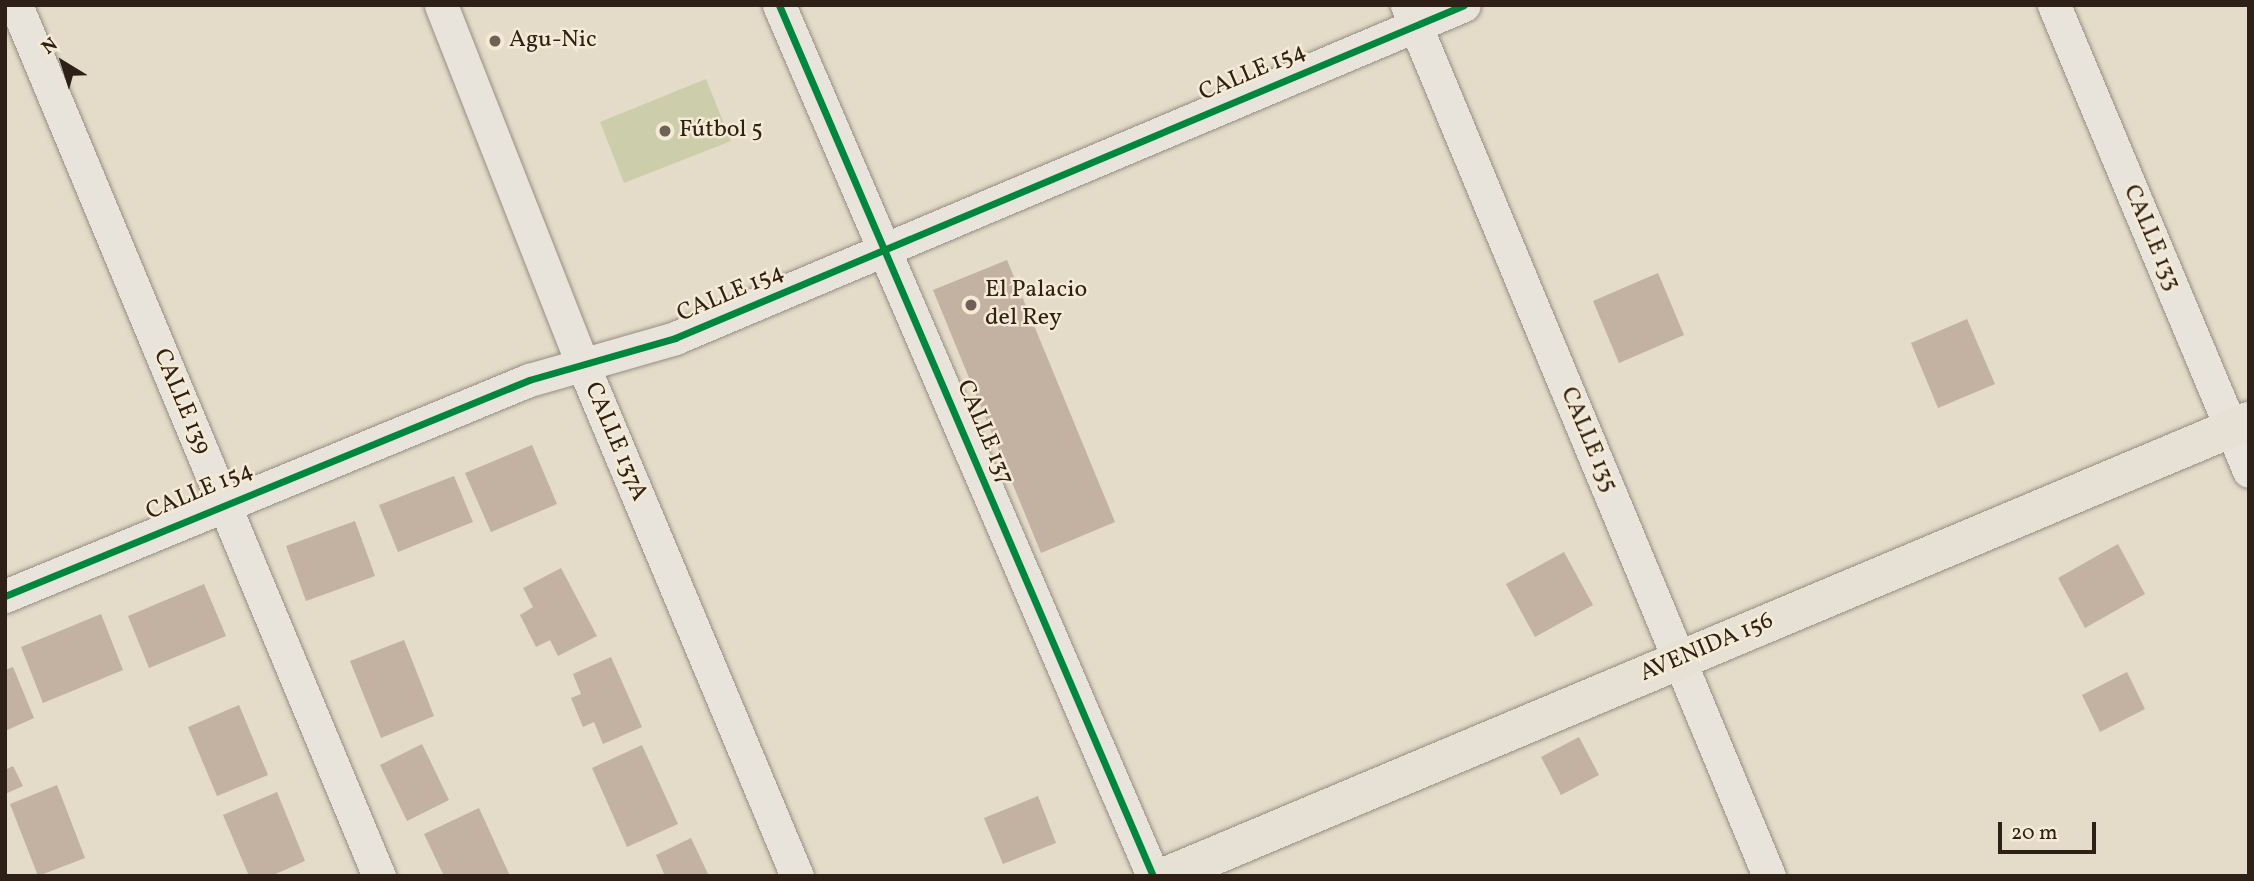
<!DOCTYPE html>
<meta charset="utf-8">
<style>
body{margin:0}
#map{position:relative;width:2254px;height:881px;overflow:hidden;background:#e4dbc8;font-family:Vollkorn,serif}
div>[style]{position:absolute}
.green>*{inset:0;background:#cccdaa}
.building>*{inset:0;background:#c3b1a2}
.roads{filter:drop-shadow(0 0 2px #958e83) drop-shadow(0 0 2px #958e83)}
.minor>*{height:33px;margin:-16.5px;padding:0 16.5px;transform-origin:16.5px;border-radius:16.5px;background:#e9e4db}
.major>*{height:38px;margin:-19px;padding:0 19px;transform-origin:19px;border-radius:19px;background:#e6e0d5}
.cycleway>*{height:7px;margin:-3.5px;padding:0 3.5px;transform-origin:3.5px;border-radius:3.5px;background:#00873e}
.dots>*{width:19px;height:19px;translate:-50% -50%;box-sizing:border-box;border:4px solid #f5ead3;border-radius:50%}
span{translate:-50% -50%;white-space:nowrap;text-align:center;line-height:1.15;-webkit-text-stroke:5px #f5ead3;paint-order:stroke}
.poi-label{font-size:24px;color:#2e2017}
.left{translate:0 -50%;text-align:left}
.street-label{font-size:24px;color:#2e2017}
.frame{position:absolute;inset:0;border:7px solid #2e2017;pointer-events:none}
.north{position:absolute;left:28px;top:28px;width:70px;height:70px;-webkit-text-stroke:5px #f5ead3;paint-order:stroke;rotate:322deg;font-size:19px;font-weight:700;line-height:28px;text-align:center;color:#2e2017}
.north::after{content:'';display:block;margin:auto;width:24px;height:32px;background:#2e2017;clip-path:polygon(50% 0,100% 100%,50% 72%,0 100%)}
.scale{position:absolute;left:1998px;top:822px;width:98px;height:32px;box-sizing:border-box;border:4px solid #2e2017;border-top:0;padding-left:9px;font-size:21px;line-height:24px;white-space:nowrap;color:#2e2017;-webkit-text-stroke:5px #f5ead3;paint-order:stroke}
</style>
<div id="map">
<div class="green">
<i style="clip-path:polygon(706px 79px,731px 141px,624px 183px,600px 122px)"></i>
</div>
<div class="building">
<i style="clip-path:polygon(1007px 260px,1115px 522px,1041px 553px,933px 290px)"></i>
<i style="clip-path:polygon(1658px 273px,1684px 335px,1619px 363px,1593px 301px)"></i>
<i style="clip-path:polygon(1967px 319px,1995px 384px,1938px 408px,1911px 343px)"></i>
<i style="clip-path:polygon(532px 445px,557px 504px,491px 532px,465px 473px)"></i>
<i style="clip-path:polygon(454px 476px,473px 522px,398px 552px,379px 505px)"></i>
<i style="clip-path:polygon(355px 521px,375px 576px,306px 601px,286px 546px)"></i>
<i style="clip-path:polygon(2118px 544px,2145px 594px,2085px 628px,2058px 578px)"></i>
<i style="clip-path:polygon(1564px 552px,1593px 605px,1535px 637px,1506px 584px)"></i>
<i style="clip-path:polygon(561px 568px,597px 636px,558px 656px,550px 640px,536px 647px,520px 615px,533px 607px,523px 588px)"></i>
<i style="clip-path:polygon(204px 584px,226px 636px,149px 668px,128px 616px)"></i>
<i style="clip-path:polygon(101px 614px,123px 670px,43px 703px,21px 647px)"></i>
<i style="clip-path:polygon(404px 640px,434px 716px,381px 738px,350px 661px)"></i>
<i style="clip-path:polygon(611px 657px,642px 727px,603px 744px,594px 722px,583px 727px,571px 698px,581px 694px,573px 674px)"></i>
<i style="clip-path:polygon(13px 667px,34px 718px,5px 731px,5px 670px)"></i>
<i style="clip-path:polygon(2127px 672px,2145px 709px,2100px 732px,2082px 695px)"></i>
<i style="clip-path:polygon(239px 705px,268px 775px,217px 796px,188px 727px)"></i>
<i style="clip-path:polygon(1579px 737px,1599px 775px,1561px 795px,1541px 757px)"></i>
<i style="clip-path:polygon(422px 744px,449px 800px,407px 821px,380px 765px)"></i>
<i style="clip-path:polygon(642px 745px,678px 824px,627px 847px,592px 768px)"></i>
<i style="clip-path:polygon(13px 766px,23px 786px,5px 794px,5px 770px)"></i>
<i style="clip-path:polygon(57px 785px,85px 858px,38px 876px,10px 804px)"></i>
<i style="clip-path:polygon(277px 792px,305px 861px,271px 876px,249px 876px,223px 815px)"></i>
<i style="clip-path:polygon(1038px 796px,1056px 843px,1003px 864px,984px 818px)"></i>
<i style="clip-path:polygon(479px 808px,510px 876px,444px 876px,424px 834px)"></i>
<i style="clip-path:polygon(691px 838px,709px 876px,665px 876px,656px 855px)"></i>
</div>
<div class="roads">
<div class="minor">
<i style="left:16px;top:5px;width:944px;rotate:67.38deg"></i>
<i style="left:441px;top:5px;width:387px;rotate:68.5deg"></i>
<i style="left:583px;top:365px;width:554px;rotate:67.28deg"></i>
<i style="left:779px;top:5px;width:948px;rotate:66.76deg"></i>
<i style="left:1407px;top:5px;width:943px;rotate:67.43deg"></i>
<i style="left:2054px;top:5px;width:505px;rotate:67.29deg"></i>
<i style="left:5px;top:596px;width:567px;rotate:-22.4deg"></i>
<i style="left:529px;top:380px;width:152px;rotate:-16deg"></i>
<i style="left:675px;top:338px;width:856px;rotate:-22.88deg"></i>
</div>
<div class="major">
<i style="left:1166px;top:876px;width:1175px;rotate:-22.79deg"></i>
</div>
</div>
<div class="cycleway">
<i style="left:779px;top:5px;width:948px;rotate:66.76deg"></i>
<i style="left:5px;top:596px;width:567px;rotate:-22.4deg"></i>
<i style="left:529px;top:380px;width:152px;rotate:-16deg"></i>
<i style="left:675px;top:338px;width:856px;rotate:-22.88deg"></i>
</div>
<div class="dots">
<i style="left:495px;top:41px;background:#6e6155"></i>
<i style="left:665px;top:131px;background:#6e6155"></i>
<i style="left:971px;top:305px;background:#6e6155"></i>
</div>
<div class="poi-label">
<span class="left" style="left:509px;top:41px">Agu-Nic</span>
<span class="left" style="left:679px;top:131px">Fútbol 5</span>
<span class="left" style="left:985px;top:305px">El Palacio<br>del Rey</span>
</div>
<div class="street-label">
<span style="left:1253px;top:73px;rotate:-23deg">CALLE 154</span>
<span style="left:2151px;top:238px;rotate:67deg">CALLE 133</span>
<span style="left:731px;top:294px;rotate:-23deg">CALLE 154</span>
<span style="left:181px;top:402px;rotate:67deg">CALLE 139</span>
<span style="left:984px;top:433px;rotate:67deg">CALLE 137</span>
<span style="left:1588px;top:440px;rotate:67deg">CALLE 135</span>
<span style="left:615px;top:442px;rotate:67deg">CALLE 137A</span>
<span style="left:200px;top:492px;rotate:-23deg">CALLE 154</span>
<span style="left:1707px;top:648px;rotate:-23deg">AVENIDA 156</span>
</div>
<div class="frame"></div>
<div class="north">N</div>
<div class="scale">20 m</div>
</div>
